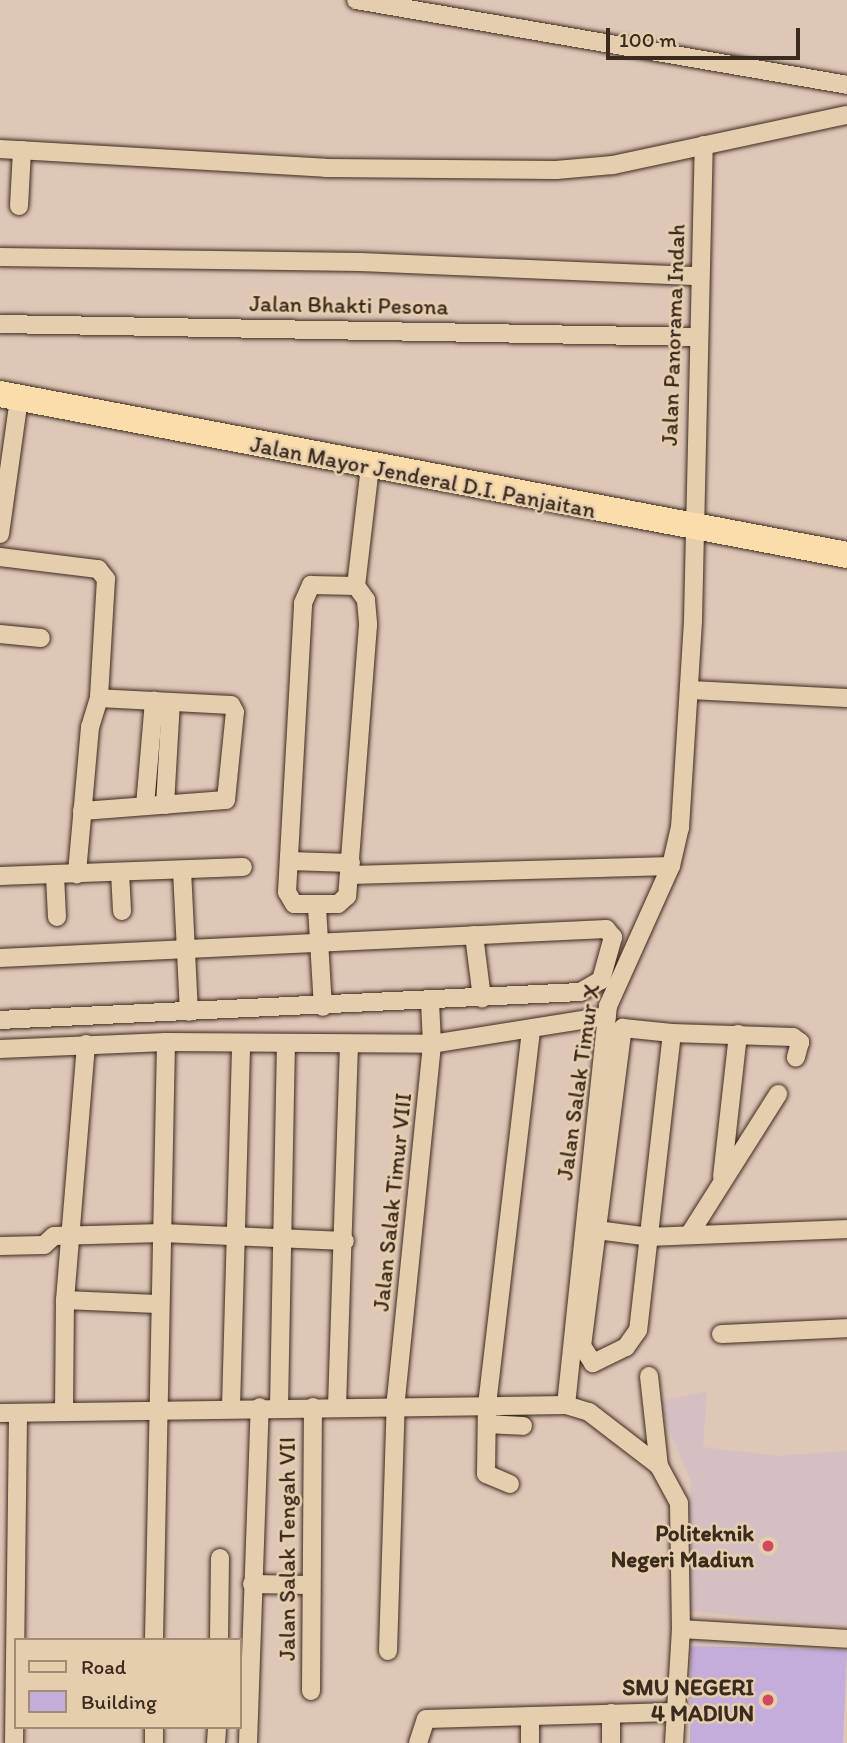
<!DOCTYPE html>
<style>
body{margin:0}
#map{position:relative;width:847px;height:1743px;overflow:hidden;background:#dec7b7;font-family:Itim,sans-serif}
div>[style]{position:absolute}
.built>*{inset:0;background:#d6bfc2}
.building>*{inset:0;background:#c4acdb}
.roads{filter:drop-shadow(0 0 2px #3b2a1e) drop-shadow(0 0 2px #3b2a1e)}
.minor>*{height:18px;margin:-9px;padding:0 9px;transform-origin:9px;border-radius:9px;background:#e5ceae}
.highway>*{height:26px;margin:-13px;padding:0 13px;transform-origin:13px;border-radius:13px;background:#faddab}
.dots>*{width:19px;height:19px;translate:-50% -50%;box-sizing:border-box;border:4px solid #e5ceae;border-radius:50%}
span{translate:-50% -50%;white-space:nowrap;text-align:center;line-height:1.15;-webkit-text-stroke:5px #e5ceae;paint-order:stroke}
.street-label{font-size:23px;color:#3b2a1e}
.poi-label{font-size:23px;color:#3b2a1e;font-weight:700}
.right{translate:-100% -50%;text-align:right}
.legend{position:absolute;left:14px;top:1638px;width:228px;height:91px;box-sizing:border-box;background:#e5ceae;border:2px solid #a18c74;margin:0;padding:9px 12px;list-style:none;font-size:21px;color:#3b2a1e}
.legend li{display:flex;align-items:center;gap:14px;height:35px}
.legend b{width:35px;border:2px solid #a18c74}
.scale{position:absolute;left:606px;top:28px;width:194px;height:32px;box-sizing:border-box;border:4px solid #3b2a1e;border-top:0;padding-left:9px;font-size:21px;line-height:24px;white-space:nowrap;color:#3b2a1e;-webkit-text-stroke:5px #e5ceae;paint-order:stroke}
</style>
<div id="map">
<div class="built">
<i style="clip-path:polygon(707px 1391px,703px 1447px,778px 1456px,847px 1451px,847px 1627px,688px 1611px,691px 1481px,657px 1402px)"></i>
</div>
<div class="building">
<i style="clip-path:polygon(691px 1646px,847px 1650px,843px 1743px,690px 1743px)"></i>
</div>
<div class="roads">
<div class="minor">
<i style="left:356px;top:0;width:498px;rotate:9.8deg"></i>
<i style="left:0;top:149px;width:326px;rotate:3.3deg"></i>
<i style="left:325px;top:168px;width:231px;rotate:0.5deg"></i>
<i style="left:556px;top:170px;width:57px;rotate:-5deg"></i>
<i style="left:613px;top:165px;width:239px;rotate:-12.1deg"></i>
<i style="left:19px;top:206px;width:56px;rotate:-86.9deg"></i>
<i style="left:0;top:257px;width:360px;rotate:0.8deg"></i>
<i style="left:360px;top:262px;width:340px;rotate:2.4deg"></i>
<i style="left:0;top:324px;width:697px;rotate:1.07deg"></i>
<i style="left:0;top:534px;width:137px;rotate:-82deg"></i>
<i style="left:0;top:557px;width:99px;rotate:7deg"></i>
<i style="left:98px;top:569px;width:13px;rotate:51deg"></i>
<i style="left:106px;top:579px;width:119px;rotate:93.4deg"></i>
<i style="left:99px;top:698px;width:30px;rotate:107deg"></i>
<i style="left:90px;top:727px;width:148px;rotate:95.1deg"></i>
<i style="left:356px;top:586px;width:17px;rotate:54deg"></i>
<i style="left:366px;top:600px;width:25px;rotate:85deg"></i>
<i style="left:368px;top:625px;width:272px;rotate:94.4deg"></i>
<i style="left:347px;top:896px;width:12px;rotate:138deg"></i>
<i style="left:338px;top:904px;width:44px;rotate:180deg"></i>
<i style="left:294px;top:904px;width:14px;rotate:-120deg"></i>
<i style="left:287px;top:892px;width:289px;rotate:-86.8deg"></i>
<i style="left:303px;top:603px;width:20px;rotate:-66deg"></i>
<i style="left:311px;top:585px;width:45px;rotate:1.3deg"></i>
<i style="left:356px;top:586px;width:121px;rotate:-83.3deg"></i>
<i style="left:0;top:634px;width:41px;rotate:5.6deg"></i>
<i style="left:690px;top:690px;width:157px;rotate:2.9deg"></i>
<i style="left:165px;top:805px;width:103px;rotate:-86.7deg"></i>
<i style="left:145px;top:806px;width:106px;rotate:-85.1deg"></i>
<i style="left:82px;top:811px;width:144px;rotate:-4.4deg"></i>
<i style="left:226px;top:800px;width:88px;rotate:-84.2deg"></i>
<i style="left:235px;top:712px;width:8px;rotate:-120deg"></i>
<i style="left:231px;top:705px;width:132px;rotate:-177deg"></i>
<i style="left:289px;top:861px;width:62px;rotate:1.8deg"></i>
<i style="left:182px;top:870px;width:142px;rotate:87.2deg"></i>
<i style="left:120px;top:872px;width:39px;rotate:87deg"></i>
<i style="left:55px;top:875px;width:42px;rotate:87.3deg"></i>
<i style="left:350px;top:875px;width:321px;rotate:-1.6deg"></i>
<i style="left:0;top:876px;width:243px;rotate:-2.1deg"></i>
<i style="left:317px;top:907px;width:100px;rotate:86.6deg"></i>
<i style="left:474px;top:935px;width:64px;rotate:82.8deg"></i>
<i style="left:0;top:958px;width:607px;rotate:-2.74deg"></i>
<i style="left:606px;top:929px;width:11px;rotate:49deg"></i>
<i style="left:613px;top:937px;width:45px;rotate:105.6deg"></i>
<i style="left:601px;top:980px;width:24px;rotate:150deg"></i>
<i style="left:580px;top:992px;width:581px;rotate:177.24deg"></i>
<i style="left:623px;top:1028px;width:49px;rotate:5.8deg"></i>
<i style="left:672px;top:1033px;width:299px;rotate:96.5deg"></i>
<i style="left:638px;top:1330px;width:21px;rotate:125deg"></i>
<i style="left:626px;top:1347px;width:37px;rotate:154deg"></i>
<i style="left:593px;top:1363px;width:20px;rotate:-123deg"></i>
<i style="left:582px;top:1346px;width:321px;rotate:-82.7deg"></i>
<i style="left:672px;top:1033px;width:121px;rotate:1.9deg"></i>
<i style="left:793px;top:1037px;width:9px;rotate:36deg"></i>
<i style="left:800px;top:1042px;width:16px;rotate:105deg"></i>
<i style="left:0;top:1049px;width:166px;rotate:-2.4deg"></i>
<i style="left:166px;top:1042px;width:266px;rotate:0.4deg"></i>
<i style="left:432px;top:1044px;width:177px;rotate:-9.1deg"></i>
<i style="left:722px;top:1177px;width:144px;rotate:-83.6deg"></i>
<i style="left:597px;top:1230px;width:53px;rotate:7.5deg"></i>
<i style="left:650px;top:1237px;width:197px;rotate:-2.3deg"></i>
<i style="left:689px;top:1235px;width:167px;rotate:-57.7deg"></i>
<i style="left:0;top:1246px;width:44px;rotate:-1.3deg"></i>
<i style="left:44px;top:1245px;width:13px;rotate:-42deg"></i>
<i style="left:54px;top:1236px;width:108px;rotate:-1.6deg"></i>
<i style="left:162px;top:1233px;width:183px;rotate:2.5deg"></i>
<i style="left:65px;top:1300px;width:92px;rotate:2.5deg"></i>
<i style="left:721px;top:1334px;width:126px;rotate:-2.7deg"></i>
<i style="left:649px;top:1376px;width:91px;rotate:83.7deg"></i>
<i style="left:566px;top:1405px;width:401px;rotate:-84deg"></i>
<i style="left:608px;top:1006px;width:154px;rotate:-65.8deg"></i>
<i style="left:671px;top:866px;width:39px;rotate:-77deg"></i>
<i style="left:680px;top:828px;width:208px;rotate:-86.4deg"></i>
<i style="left:693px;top:620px;width:475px;rotate:-88.7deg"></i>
<i style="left:279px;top:1406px;width:363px;rotate:-88.9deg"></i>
<i style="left:337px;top:1406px;width:361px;rotate:-88.1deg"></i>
<i style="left:231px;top:1407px;width:363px;rotate:-88.4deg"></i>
<i style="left:64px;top:1412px;width:112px;rotate:-89.5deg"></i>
<i style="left:65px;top:1300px;width:257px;rotate:-85.3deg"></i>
<i style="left:0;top:1413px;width:566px;rotate:-0.81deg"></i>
<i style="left:566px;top:1405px;width:24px;rotate:17deg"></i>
<i style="left:589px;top:1412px;width:88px;rotate:37.6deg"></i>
<i style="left:659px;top:1466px;width:42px;rotate:61.6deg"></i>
<i style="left:679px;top:1503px;width:126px;rotate:89.1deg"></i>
<i style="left:681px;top:1629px;width:114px;rotate:93.5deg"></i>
<i style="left:487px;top:1424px;width:36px;rotate:3deg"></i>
<i style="left:510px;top:1484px;width:26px;rotate:-157deg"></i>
<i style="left:486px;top:1474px;width:69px;rotate:-89.2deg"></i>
<i style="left:487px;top:1405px;width:379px;rotate:-83.3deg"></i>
<i style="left:252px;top:1584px;width:57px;rotate:1deg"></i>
<i style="left:681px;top:1629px;width:166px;rotate:3.4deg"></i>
<i style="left:154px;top:1640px;width:598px;rotate:-88.85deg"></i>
<i style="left:219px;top:1640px;width:82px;rotate:-89.3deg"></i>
<i style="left:388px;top:1651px;width:252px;rotate:-88.2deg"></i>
<i style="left:396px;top:1399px;width:357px;rotate:-84.2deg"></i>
<i style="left:432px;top:1044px;width:42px;rotate:-92.7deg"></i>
<i style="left:311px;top:1691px;width:284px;rotate:-89.6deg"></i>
<i style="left:611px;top:1713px;width:30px;rotate:90deg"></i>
<i style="left:154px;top:1727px;width:16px;rotate:90deg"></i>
<i style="left:14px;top:1743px;width:330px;rotate:-89.3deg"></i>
<i style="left:216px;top:1743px;width:16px;rotate:-86deg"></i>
<i style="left:248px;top:1743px;width:336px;rotate:-88deg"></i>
<i style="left:418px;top:1743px;width:25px;rotate:-72deg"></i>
<i style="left:426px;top:1719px;width:248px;rotate:-1.6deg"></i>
<i style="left:530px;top:1743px;width:27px;rotate:-90deg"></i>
</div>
<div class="highway">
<i style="left:0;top:394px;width:862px;rotate:10.76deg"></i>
</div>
</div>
<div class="dots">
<i style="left:768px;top:1546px;background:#d1495b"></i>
<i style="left:768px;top:1700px;background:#d1495b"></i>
</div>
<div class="street-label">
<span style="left:349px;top:305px;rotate:1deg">Jalan Bhakti Pesona</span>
<span style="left:673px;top:335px;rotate:-88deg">Jalan Panorama Indah</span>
<span style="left:423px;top:477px;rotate:11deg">Jalan Mayor Jenderal D.I. Panjaitan</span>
<span style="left:578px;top:1082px;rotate:-82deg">Jalan Salak Timur X</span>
<span style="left:392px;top:1202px;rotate:-84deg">Jalan Salak Timur VIII</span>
<span style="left:287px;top:1549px;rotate:-90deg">Jalan Salak Tengah VII</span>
</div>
<div class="poi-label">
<span class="right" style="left:754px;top:1546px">Politeknik<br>Negeri Madiun</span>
<span class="right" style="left:754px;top:1700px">SMU NEGERI<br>4 MADIUN</span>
</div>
<ul class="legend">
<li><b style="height:9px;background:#e5ceae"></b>Road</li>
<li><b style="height:19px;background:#c4acdb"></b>Building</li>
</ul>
<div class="scale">100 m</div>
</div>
